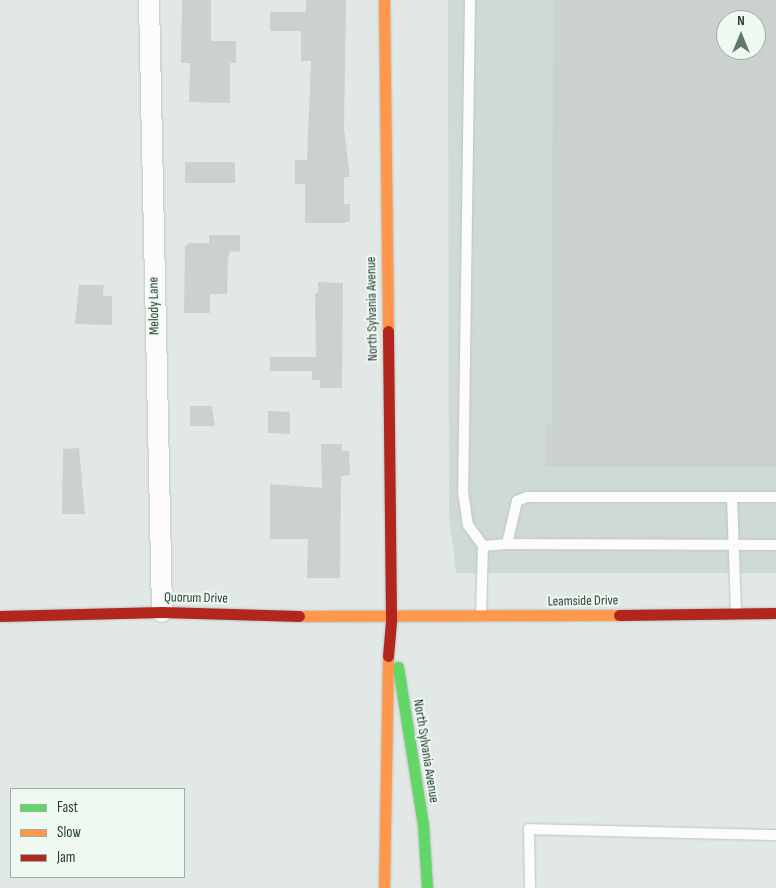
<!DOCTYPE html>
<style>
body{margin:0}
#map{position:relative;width:776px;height:888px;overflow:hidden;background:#e2e8e5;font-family:"Sofia Sans Condensed",sans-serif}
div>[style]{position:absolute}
.built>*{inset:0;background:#cfdad4}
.building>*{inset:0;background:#cad1ce}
.roads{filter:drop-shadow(0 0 1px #bfc5c2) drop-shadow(0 0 1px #bfc5c2)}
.lane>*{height:10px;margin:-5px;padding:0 5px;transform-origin:5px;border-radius:5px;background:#fbfcfb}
.street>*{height:20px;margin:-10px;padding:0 10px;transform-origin:10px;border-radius:10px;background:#fbfcfb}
.fast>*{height:11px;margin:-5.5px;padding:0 5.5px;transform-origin:5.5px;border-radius:5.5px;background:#63d668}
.slow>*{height:11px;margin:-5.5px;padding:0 5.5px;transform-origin:5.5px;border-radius:5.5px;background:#ff974d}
.jam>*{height:11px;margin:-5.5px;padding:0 5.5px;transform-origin:5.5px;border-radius:5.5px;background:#b3261e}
span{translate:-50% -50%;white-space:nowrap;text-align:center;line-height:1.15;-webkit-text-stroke:4px #f0f8f2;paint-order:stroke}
.street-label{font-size:14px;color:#1f3c30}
.legend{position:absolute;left:10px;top:788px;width:175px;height:90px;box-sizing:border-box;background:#f0f8f2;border:1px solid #9cada4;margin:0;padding:6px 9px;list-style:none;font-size:15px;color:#1f3c30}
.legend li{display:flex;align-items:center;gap:10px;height:25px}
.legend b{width:25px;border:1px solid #9cada4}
.north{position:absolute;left:716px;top:10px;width:50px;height:50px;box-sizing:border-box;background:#f0f8f2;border:1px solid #9cada4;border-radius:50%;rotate:0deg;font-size:14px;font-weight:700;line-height:20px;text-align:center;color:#1f3c30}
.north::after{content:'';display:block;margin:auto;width:18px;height:22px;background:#63786f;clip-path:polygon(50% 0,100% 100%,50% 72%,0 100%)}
</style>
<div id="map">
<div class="built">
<i style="clip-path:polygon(evenodd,448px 0,776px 0,776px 573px,456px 573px,449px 515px,448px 0,726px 20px,756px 20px,756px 50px,726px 50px,726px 20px)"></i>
</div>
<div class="building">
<i style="clip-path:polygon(182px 0,211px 0,211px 41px,236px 41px,236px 63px,230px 63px,230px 103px,189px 102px,190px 63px,181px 63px)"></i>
<i style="clip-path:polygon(306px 0,346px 0,344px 129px,350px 177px,344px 177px,344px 204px,350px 204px,350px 221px,344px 223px,305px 223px,305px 184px,295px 184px,295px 160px,307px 160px,311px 61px,301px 61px,301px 31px,270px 31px,270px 12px,306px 12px)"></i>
<i style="clip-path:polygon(evenodd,553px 0,776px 0,776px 467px,545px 467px,545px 424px,552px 424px,553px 0,726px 20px,756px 20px,756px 50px,726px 50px,726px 20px)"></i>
<i style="clip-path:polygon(185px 162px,235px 162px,235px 183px,185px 183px)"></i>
<i style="clip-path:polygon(209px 235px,240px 235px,240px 252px,230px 251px,228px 259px,227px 294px,210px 294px,210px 313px,184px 313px,185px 247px,189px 243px,209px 243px)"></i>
<i style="clip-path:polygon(318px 282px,343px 283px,342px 388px,320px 388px,320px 380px,312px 380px,312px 371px,270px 371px,270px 357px,316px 357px,315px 293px,318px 293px)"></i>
<i style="clip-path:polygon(79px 285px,104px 285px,103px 296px,112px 296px,112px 325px,75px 324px)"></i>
<i style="clip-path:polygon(190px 406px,212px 406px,215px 426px,190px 426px)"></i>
<i style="clip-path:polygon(268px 411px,290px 412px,290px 434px,268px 433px)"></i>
<i style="clip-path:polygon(321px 444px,342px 444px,342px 451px,349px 451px,350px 475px,341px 476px,340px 578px,307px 578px,308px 539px,270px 539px,270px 484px,322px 488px)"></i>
<i style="clip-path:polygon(79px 448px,85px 514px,62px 514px,63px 449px)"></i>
</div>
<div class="roads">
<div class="lane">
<i style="left:470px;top:0;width:491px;rotate:90.8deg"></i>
<i style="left:463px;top:491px;width:34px;rotate:82deg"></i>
<i style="left:468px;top:525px;width:26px;rotate:54deg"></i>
<i style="left:483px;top:546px;width:24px;rotate:-5deg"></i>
<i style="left:507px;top:544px;width:44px;rotate:-76.9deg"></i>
<i style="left:517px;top:501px;width:11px;rotate:-22deg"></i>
<i style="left:527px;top:497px;width:249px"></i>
<i style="left:732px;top:497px;width:115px;rotate:88deg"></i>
<i style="left:507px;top:544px;width:269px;rotate:0.2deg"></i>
<i style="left:481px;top:616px;width:70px;rotate:-88.4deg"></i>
<i style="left:530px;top:888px;width:59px;rotate:-91deg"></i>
<i style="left:529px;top:829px;width:247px;rotate:1.4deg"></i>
</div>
<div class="street">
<i style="left:149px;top:0;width:612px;rotate:88.78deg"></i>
</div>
<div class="fast">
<i style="left:398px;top:667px;width:159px;rotate:81deg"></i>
<i style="left:423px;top:824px;width:64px;rotate:86.4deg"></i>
</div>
<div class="slow">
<i style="left:384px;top:0;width:331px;rotate:89.3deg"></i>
<i style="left:299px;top:616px;width:320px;rotate:-0.2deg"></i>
<i style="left:384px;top:888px;width:232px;rotate:-89deg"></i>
</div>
<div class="jam">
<i style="left:619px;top:615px;width:157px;rotate:-0.7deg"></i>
<i style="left:0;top:616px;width:162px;rotate:-1.4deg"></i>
<i style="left:162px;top:612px;width:137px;rotate:1.7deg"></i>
<i style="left:388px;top:656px;width:38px;rotate:-85deg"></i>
<i style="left:391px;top:618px;width:287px;rotate:-90.6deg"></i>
</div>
</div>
<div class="street-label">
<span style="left:154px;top:306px;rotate:-91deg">Melody Lane</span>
<span style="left:372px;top:309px;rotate:-91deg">North Sylvania Avenue</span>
<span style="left:196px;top:598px;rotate:1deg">Quorum Drive</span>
<span style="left:583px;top:601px;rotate:-1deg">Leamside Drive</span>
<span style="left:426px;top:751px;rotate:81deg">North Sylvania Avenue</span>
</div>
<ul class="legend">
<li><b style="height:6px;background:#63d668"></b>Fast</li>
<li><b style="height:6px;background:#ff974d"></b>Slow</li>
<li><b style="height:6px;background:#b3261e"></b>Jam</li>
</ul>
<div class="north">N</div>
</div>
